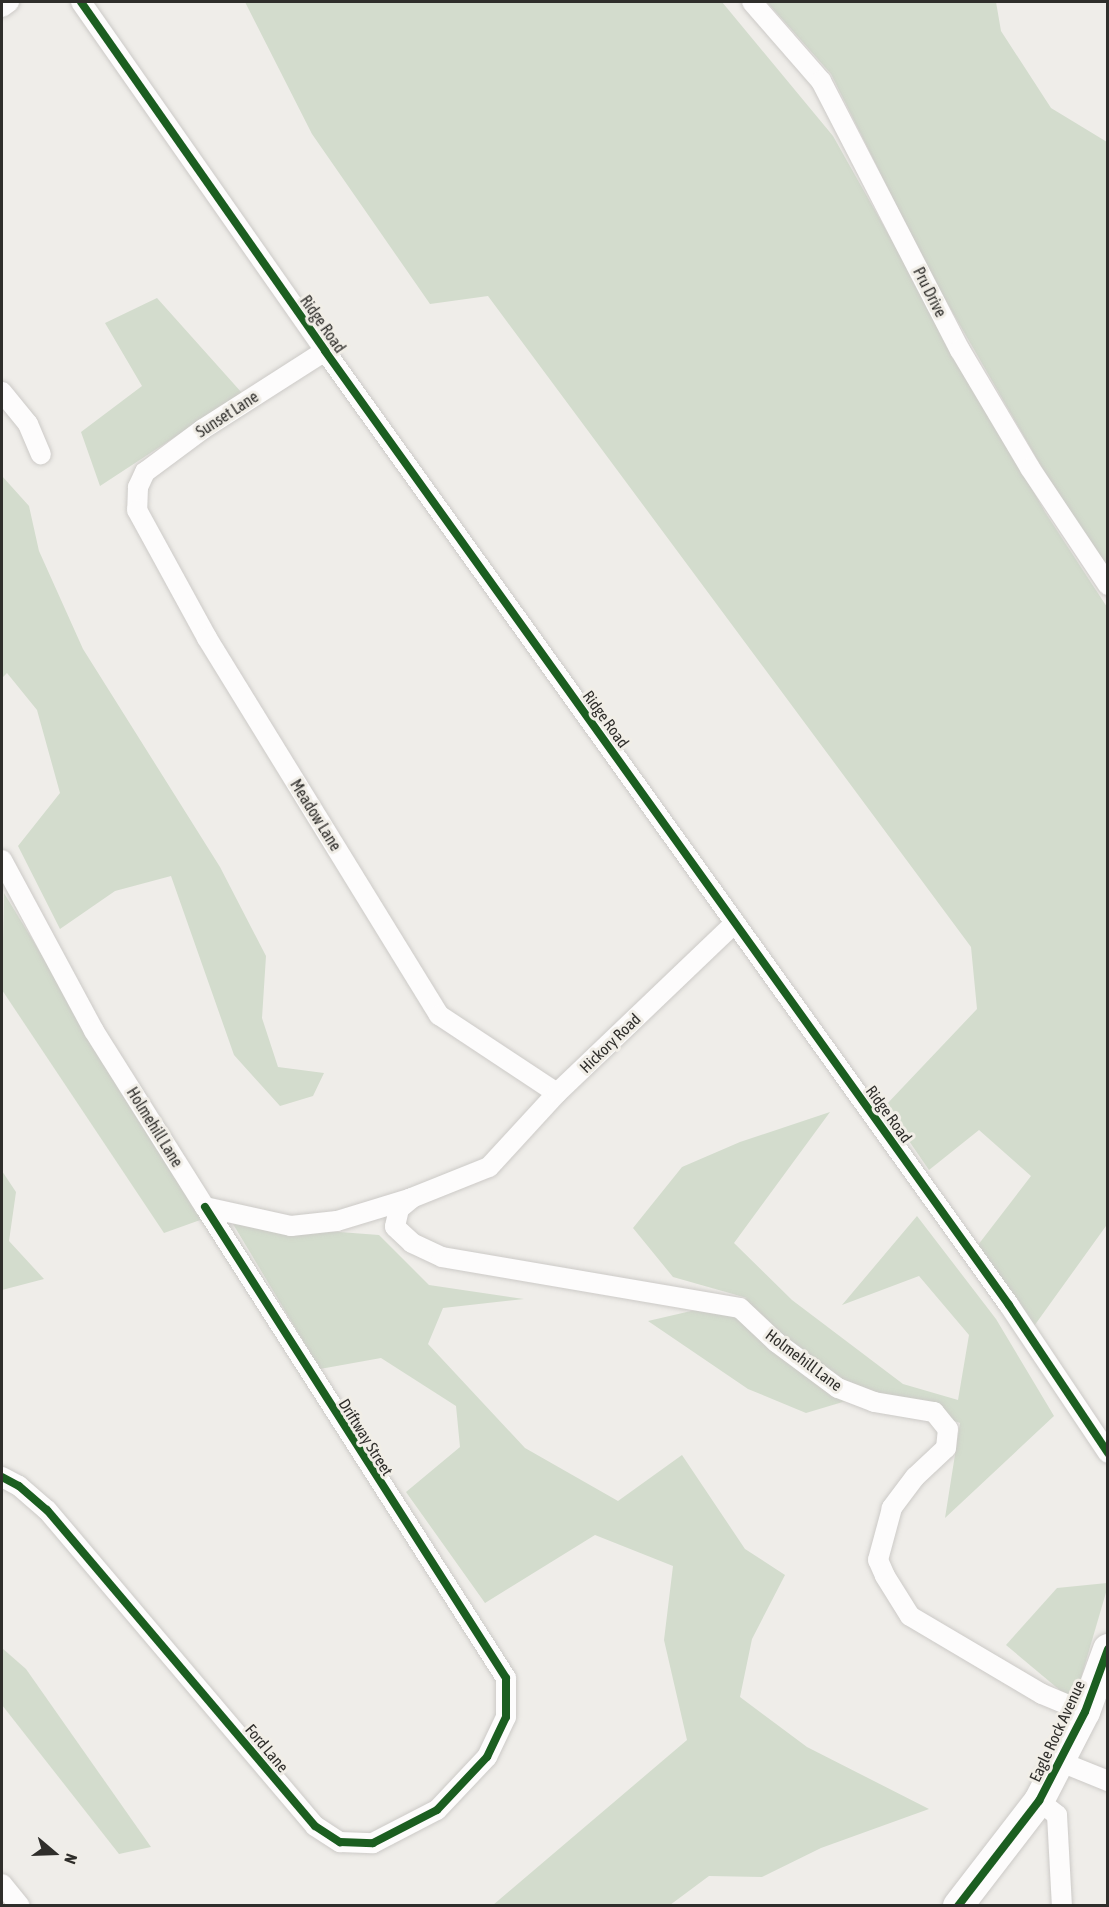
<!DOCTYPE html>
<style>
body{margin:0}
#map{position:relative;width:1109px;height:1907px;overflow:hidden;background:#efede9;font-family:"Asap Condensed",sans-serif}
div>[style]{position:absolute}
.green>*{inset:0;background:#d3dccd}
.roads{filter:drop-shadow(0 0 2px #cccac7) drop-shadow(0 0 2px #cccac7)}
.minor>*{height:20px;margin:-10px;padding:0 10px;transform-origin:10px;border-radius:10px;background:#fdfcfc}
.primary>*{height:30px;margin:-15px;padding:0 15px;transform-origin:15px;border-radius:15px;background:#fdfcfc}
.cycleway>*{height:8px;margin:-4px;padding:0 4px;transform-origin:4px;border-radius:4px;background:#1b5e20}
span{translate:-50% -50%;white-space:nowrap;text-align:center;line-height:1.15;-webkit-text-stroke:6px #f1eee7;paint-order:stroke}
.street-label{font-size:16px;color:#2f2e2b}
.frame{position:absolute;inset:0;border:3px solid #2f2e2b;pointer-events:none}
.north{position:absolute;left:24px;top:1823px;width:60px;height:60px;-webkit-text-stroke:4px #f1eee7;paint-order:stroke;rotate:109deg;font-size:16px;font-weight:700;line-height:24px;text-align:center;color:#2f2e2b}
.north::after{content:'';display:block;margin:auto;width:21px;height:27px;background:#2f2e2b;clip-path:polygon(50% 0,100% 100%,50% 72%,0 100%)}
</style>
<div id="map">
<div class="green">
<i style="clip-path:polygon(245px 2px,722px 2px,833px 136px,1045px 512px,1107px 607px,1106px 1226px,1024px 1340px,968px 1258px,1031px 1176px,979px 1130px,929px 1170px,885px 1106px,977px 1009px,971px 947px,488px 296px,430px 304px,312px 134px)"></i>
<i style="clip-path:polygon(767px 2px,996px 2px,1001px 31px,1051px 108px,1107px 142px,1107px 566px,1048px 478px,930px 273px,831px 74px)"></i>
<i style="clip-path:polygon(157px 298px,242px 393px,100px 486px,81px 432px,142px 386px,105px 323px)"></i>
<i style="clip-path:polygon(2px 476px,29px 506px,39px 551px,83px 649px,220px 867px,266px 956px,262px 1018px,278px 1067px,324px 1073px,313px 1096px,280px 1106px,234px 1055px,171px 876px,115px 891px,60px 929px,18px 846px,60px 793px,37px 710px,7px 673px,2px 678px)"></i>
<i style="clip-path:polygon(4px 893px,203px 1219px,164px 1233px,2px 990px)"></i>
<i style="clip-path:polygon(830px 1112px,734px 1243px,792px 1300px,903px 1384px,958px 1400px,969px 1335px,919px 1276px,842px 1305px,917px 1216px,996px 1319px,1054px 1416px,945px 1518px,960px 1423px,876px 1392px,806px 1413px,748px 1389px,648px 1321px,747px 1298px,673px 1277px,633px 1228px,682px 1167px,740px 1142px)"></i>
<i style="clip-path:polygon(2px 1171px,16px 1192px,9px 1241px,44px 1279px,2px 1290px)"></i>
<i style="clip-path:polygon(233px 1224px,379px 1235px,429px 1285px,524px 1299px,443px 1308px,428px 1344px,525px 1448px,618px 1501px,682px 1455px,745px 1549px,785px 1575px,752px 1639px,740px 1697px,807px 1747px,929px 1809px,821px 1848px,762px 1877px,709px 1876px,670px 1905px,493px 1905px,687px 1740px,664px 1640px,673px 1566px,595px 1535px,485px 1603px,406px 1492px,460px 1447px,456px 1406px,381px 1358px,320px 1369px)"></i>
<i style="clip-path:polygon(1107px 1583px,1107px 1589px,1074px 1702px,1006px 1645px,1057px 1588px)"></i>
<i style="clip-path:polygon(2px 1648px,26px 1669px,151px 1847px,119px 1854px,2px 1705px)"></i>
</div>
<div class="roads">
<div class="minor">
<i style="left:81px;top:2px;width:426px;rotate:55deg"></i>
<i style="left:325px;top:351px;width:1174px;rotate:54.36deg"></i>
<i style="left:1009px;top:1305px;width:178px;rotate:56.2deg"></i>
<i style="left:752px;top:2px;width:105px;rotate:48.9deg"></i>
<i style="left:821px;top:81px;width:303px;rotate:62.7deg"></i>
<i style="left:960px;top:350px;width:137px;rotate:59.3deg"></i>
<i style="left:1030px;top:468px;width:141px;rotate:56.3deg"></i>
<i style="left:2px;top:7px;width:9px;rotate:-36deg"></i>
<i style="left:325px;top:351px;width:145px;rotate:147.4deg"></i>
<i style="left:203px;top:429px;width:72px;rotate:143.4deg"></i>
<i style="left:145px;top:472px;width:17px;rotate:115deg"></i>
<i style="left:138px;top:487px;width:23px;rotate:92deg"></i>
<i style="left:137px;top:510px;width:146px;rotate:61.3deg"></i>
<i style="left:207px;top:638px;width:443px;rotate:58.4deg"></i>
<i style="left:439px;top:1015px;width:141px;rotate:33.5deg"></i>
<i style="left:2px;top:392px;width:41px;rotate:50.9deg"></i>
<i style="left:28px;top:424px;width:33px;rotate:67deg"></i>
<i style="left:2px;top:860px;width:194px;rotate:61.7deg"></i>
<i style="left:94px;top:1031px;width:208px;rotate:57.8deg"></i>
<i style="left:205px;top:1207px;width:88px;rotate:12.5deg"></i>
<i style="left:291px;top:1226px;width:46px;rotate:-6.2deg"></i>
<i style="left:337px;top:1221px;width:75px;rotate:-17deg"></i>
<i style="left:409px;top:1199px;width:86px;rotate:-21.8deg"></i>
<i style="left:489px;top:1167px;width:100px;rotate:-47.4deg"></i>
<i style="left:557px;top:1093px;width:246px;rotate:-43.7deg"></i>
<i style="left:412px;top:1198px;width:17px;rotate:140deg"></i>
<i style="left:399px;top:1209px;width:18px;rotate:103deg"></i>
<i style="left:395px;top:1227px;width:23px;rotate:43deg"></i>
<i style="left:412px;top:1243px;width:33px;rotate:25deg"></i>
<i style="left:442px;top:1257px;width:302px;rotate:9.7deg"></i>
<i style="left:740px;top:1308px;width:50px;rotate:43.4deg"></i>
<i style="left:776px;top:1342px;width:77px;rotate:36.6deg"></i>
<i style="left:838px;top:1388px;width:39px;rotate:21deg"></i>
<i style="left:874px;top:1402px;width:61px;rotate:9.5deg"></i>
<i style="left:934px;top:1412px;width:22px;rotate:51deg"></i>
<i style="left:948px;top:1429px;width:19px;rotate:96deg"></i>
<i style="left:946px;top:1448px;width:42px;rotate:136.9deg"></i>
<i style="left:915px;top:1477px;width:39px;rotate:127deg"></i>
<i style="left:892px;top:1508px;width:54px;rotate:105.1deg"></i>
<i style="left:878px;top:1560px;width:17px;rotate:66deg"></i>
<i style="left:885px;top:1576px;width:47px;rotate:58deg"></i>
<i style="left:910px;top:1616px;width:153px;rotate:30.6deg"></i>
<i style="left:1042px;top:1694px;width:47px;rotate:22.7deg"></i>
<i style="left:2px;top:1477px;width:19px;rotate:28deg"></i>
<i style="left:19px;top:1486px;width:37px;rotate:41deg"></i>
<i style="left:47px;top:1510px;width:414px;rotate:49.7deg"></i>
<i style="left:315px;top:1826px;width:30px;rotate:33deg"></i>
<i style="left:340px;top:1842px;width:33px;rotate:2deg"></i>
<i style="left:373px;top:1843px;width:72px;rotate:-27.3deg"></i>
<i style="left:437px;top:1810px;width:73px;rotate:-46.7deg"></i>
<i style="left:487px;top:1757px;width:44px;rotate:-64.6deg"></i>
<i style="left:506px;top:1717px;width:39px;rotate:-90deg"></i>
<i style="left:506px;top:1678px;width:559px;rotate:-122.58deg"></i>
<i style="left:1061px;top:1762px;width:51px;rotate:22deg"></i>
<i style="left:1039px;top:1801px;width:23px;rotate:38deg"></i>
<i style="left:1057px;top:1815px;width:91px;rotate:86.9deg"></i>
<i style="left:2px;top:1884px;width:28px;rotate:51deg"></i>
</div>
<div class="primary">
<i style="left:958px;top:1906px;width:133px;rotate:-52.4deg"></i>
<i style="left:1039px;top:1801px;width:100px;rotate:-62.7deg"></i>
<i style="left:1085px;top:1712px;width:67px;rotate:-69.9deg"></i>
</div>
</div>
<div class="cycleway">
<i style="left:81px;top:2px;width:426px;rotate:55deg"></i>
<i style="left:325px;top:351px;width:1174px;rotate:54.36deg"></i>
<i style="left:1009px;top:1305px;width:178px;rotate:56.2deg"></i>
<i style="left:2px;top:1477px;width:19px;rotate:28deg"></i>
<i style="left:19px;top:1486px;width:37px;rotate:41deg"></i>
<i style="left:47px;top:1510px;width:414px;rotate:49.7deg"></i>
<i style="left:315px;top:1826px;width:30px;rotate:33deg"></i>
<i style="left:340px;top:1842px;width:33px;rotate:2deg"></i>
<i style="left:373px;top:1843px;width:72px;rotate:-27.3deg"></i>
<i style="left:437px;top:1810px;width:73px;rotate:-46.7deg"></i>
<i style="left:487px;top:1757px;width:44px;rotate:-64.6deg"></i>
<i style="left:506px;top:1717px;width:39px;rotate:-90deg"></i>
<i style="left:506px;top:1678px;width:559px;rotate:-122.58deg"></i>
<i style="left:958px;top:1906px;width:133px;rotate:-52.4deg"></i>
<i style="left:1039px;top:1801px;width:100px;rotate:-62.7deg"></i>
<i style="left:1085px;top:1712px;width:67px;rotate:-69.9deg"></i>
</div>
<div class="street-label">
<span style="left:930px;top:292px;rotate:63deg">Pru Drive</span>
<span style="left:323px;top:324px;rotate:55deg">Ridge Road</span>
<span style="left:227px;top:414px;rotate:-33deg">Sunset Lane</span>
<span style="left:606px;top:719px;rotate:54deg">Ridge Road</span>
<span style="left:316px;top:815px;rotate:58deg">Meadow Lane</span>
<span style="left:610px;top:1043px;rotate:-44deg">Hickory Road</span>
<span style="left:889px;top:1114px;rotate:54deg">Ridge Road</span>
<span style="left:155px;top:1127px;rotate:58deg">Holmehill Lane</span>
<span style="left:804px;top:1360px;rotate:37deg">Holmehill Lane</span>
<span style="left:366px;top:1437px;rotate:58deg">Driftway Street</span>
<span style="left:1057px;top:1731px;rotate:-65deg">Eagle Rock Avenue</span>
<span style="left:267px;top:1748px;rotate:50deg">Ford Lane</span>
</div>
<div class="frame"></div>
<div class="north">N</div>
</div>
